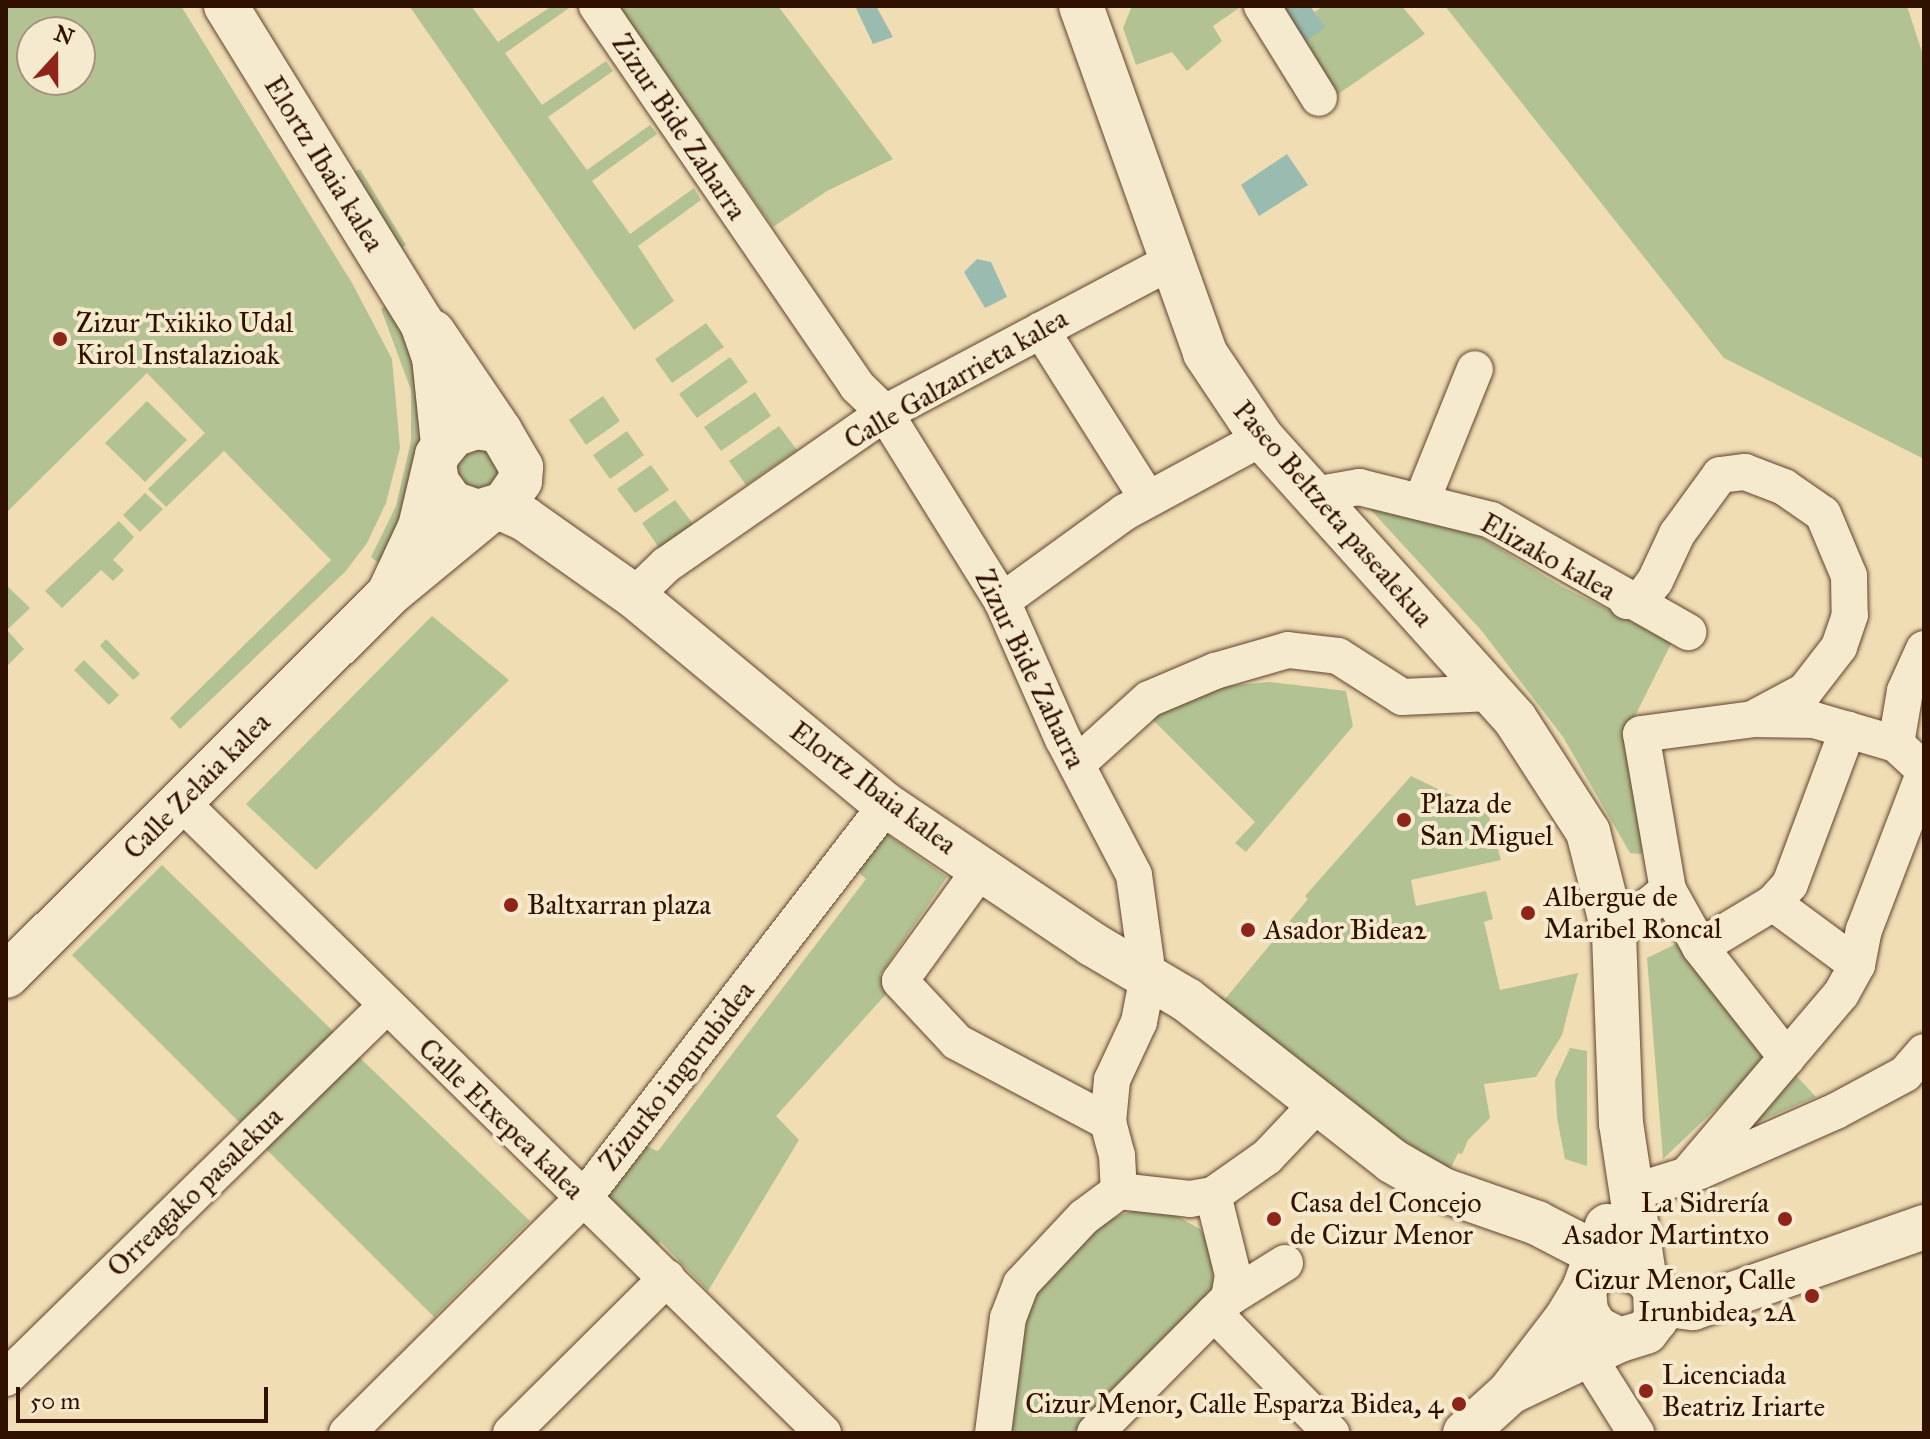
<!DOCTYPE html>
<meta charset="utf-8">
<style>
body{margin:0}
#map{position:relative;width:1930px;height:1439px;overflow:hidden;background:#f0ddb4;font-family:"IM FELL Great Primer",serif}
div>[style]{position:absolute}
.green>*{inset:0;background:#b3c292}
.water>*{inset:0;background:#9abbaf}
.roads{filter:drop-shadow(0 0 2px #60442d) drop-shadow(0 0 2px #60442d)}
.minor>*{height:36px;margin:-18px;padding:0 18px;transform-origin:18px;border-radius:18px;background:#f5e9ce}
.tertiary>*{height:44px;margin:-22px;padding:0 22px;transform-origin:22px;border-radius:22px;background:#f5e9ce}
.dots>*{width:22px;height:22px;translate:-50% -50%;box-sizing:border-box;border:4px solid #f5e9ce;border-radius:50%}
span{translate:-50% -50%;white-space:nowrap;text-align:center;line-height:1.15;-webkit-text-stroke:8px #f5e9ce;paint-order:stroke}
.street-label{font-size:28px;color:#301100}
.poi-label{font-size:28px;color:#301100}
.left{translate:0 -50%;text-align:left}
.right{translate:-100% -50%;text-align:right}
.frame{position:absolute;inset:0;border:8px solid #301100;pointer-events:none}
.north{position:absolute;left:16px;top:16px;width:80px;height:80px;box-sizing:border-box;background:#f5e9ce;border:2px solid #a6937c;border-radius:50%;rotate:21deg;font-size:22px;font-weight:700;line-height:32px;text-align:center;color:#301100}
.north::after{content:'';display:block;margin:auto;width:28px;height:36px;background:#8f2418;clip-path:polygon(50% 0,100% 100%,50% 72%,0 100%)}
.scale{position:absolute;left:16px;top:1387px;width:252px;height:36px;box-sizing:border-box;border:4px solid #301100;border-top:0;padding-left:10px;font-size:24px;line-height:28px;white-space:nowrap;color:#301100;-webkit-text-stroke:6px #f5e9ce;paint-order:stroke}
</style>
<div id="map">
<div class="green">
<i style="clip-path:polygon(evenodd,6px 6px,181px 6px,352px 283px,392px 359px,400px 448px,386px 503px,367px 543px,345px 572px,180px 729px,170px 718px,331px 560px,224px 451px,166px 507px,148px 489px,205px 433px,147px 373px,6px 513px,6px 6px,32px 32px,80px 32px,80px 80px,32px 80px,32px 32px)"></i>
<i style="clip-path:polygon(471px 6px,498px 42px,552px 6px,569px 8px,505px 53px,542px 105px,606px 61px,613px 71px,548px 117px,587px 170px,650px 125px,657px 134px,592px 181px,630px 234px,694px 188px,701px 200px,638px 246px,674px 301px,634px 330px,410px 7px)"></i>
<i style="clip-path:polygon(618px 6px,778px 6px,893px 159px,827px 191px,773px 227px)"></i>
<i style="clip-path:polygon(1132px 6px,1238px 6px,1239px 8px,1213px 26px,1222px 41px,1187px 71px,1172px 52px,1136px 65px,1123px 28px)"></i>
<i style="clip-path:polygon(1323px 6px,1402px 6px,1425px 34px,1331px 99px,1304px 43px,1325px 27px,1315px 12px)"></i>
<i style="clip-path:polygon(1445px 6px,1907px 6px,1924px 58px,1924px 459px,1724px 358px)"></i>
<i style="clip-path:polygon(360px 169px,406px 245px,397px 251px,351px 174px)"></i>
<i style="clip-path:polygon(390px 303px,422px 384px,427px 456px,387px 570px,371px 557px,396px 506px,411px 441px,411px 390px,381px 309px)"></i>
<i style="clip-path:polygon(706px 323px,724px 347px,672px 383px,655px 359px)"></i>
<i style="clip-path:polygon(730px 357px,748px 382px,697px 418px,679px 394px)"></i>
<i style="clip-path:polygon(755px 392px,771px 416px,721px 451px,704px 427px)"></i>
<i style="clip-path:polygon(603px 396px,620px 421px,586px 445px,569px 420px)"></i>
<i style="clip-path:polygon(147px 401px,187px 440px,145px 482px,105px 443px)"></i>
<i style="clip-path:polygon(779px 426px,797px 450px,746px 485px,729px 461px)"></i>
<i style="clip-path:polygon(627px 431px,644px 455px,610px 479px,593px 455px)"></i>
<i style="clip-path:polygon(464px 449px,489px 450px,502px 480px,467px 499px,452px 462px)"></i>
<i style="clip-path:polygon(651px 465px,669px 490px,635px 513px,617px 489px)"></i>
<i style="clip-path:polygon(145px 493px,163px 509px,140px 532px,123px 515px)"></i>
<i style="clip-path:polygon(1359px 497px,1477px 535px,1563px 587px,1672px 642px,1631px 724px,1648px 844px,1641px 854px,1630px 853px,1563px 737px,1481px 630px)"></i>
<i style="clip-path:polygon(675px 500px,693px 524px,659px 548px,642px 523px)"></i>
<i style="clip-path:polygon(119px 521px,134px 537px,113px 560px,124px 570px,113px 581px,101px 570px,62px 608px,45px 591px)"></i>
<i style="clip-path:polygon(6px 585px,30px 608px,7px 630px,24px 649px,6px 667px)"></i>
<i style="clip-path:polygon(432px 616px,509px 680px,316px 870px,246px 804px)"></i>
<i style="clip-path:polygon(106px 639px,140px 674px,133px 680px,100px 646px)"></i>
<i style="clip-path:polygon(84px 660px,119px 695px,109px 705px,74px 670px)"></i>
<i style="clip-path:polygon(1269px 682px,1346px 691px,1353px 726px,1246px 852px,1235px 843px,1255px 822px,1146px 713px,1226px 686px)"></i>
<i style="clip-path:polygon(1411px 776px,1488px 813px,1501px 860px,1411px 880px,1416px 906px,1486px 891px,1493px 919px,1484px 922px,1500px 990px,1578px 973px,1562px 1035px,1536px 1077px,1484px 1084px,1490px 1118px,1468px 1140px,1462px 1154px,1458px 1153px,1449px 1172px,1215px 1010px,1221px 996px,1225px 999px,1308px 899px,1305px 896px)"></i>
<i style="clip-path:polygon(882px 831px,947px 877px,880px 975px,889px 991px,776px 1116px,799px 1140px,708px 1291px,661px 1242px,653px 1247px,607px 1205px,612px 1180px,643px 1145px,658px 1151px,866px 879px,853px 867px)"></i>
<i style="clip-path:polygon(162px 865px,335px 1033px,242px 1125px,72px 955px)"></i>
<i style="clip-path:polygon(1682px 941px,1767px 1060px,1663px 1159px,1647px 958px)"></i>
<i style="clip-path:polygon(1570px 1048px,1587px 1051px,1587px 1166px,1565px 1159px,1557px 1118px,1555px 1080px)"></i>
<i style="clip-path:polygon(358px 1056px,530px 1221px,434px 1317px,265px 1148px)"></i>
<i style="clip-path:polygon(1790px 1069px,1816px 1097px,1736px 1131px)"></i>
<i style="clip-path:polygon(1133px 1211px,1173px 1214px,1200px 1229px,1211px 1246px,1214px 1295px,1077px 1433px,1008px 1433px,1029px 1297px,1095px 1224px)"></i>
</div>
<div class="water">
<i style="clip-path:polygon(855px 6px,876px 6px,893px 37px,873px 44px)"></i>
<i style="clip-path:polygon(1276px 6px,1310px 6px,1326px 27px,1304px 43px)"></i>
<i style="clip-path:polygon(1287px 154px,1308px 185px,1259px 216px,1241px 185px)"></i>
<i style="clip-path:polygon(977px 259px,991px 262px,1007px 297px,985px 308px,964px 272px)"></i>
</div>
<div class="roads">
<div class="minor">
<i style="left:597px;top:6px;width:460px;rotate:55.6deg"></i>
<i style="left:857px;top:386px;width:39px;rotate:44deg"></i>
<i style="left:885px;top:413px;width:221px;rotate:58.1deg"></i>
<i style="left:1002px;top:601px;width:151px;rotate:66.2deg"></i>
<i style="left:1063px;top:739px;width:153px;rotate:62.4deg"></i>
<i style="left:1134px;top:875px;width:102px;rotate:82.1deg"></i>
<i style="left:1148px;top:976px;width:47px;rotate:101.1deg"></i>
<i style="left:1139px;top:1022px;width:64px;rotate:115deg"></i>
<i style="left:1112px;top:1080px;width:42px;rotate:95.4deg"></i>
<i style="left:1108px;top:1122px;width:34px;rotate:75deg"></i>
<i style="left:1117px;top:1155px;width:36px;rotate:87deg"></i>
<i style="left:1262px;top:6px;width:108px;rotate:58.2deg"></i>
<i style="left:1041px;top:330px;width:200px;rotate:57.7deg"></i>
<i style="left:1314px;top:495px;width:46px;rotate:-10.1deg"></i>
<i style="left:1359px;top:487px;width:136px;rotate:14deg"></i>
<i style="left:1491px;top:520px;width:227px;rotate:29.6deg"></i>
<i style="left:1422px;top:500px;width:141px;rotate:-68deg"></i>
<i style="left:634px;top:596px;width:45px;rotate:-44.1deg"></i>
<i style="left:666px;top:565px;width:267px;rotate:-34.8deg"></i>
<i style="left:885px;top:413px;width:325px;rotate:-27.9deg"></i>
<i style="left:1002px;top:601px;width:152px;rotate:-35.9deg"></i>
<i style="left:1125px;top:512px;width:156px;rotate:-28.4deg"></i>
<i style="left:1627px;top:601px;width:15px;rotate:-11deg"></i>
<i style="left:1642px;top:598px;width:21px;rotate:-53deg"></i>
<i style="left:1655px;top:581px;width:52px;rotate:-64.9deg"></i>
<i style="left:1677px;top:534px;width:73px;rotate:-53.9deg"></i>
<i style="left:1720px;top:475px;width:25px;rotate:-7deg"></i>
<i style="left:1745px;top:472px;width:42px;rotate:21deg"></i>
<i style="left:1784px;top:487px;width:47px;rotate:34.7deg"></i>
<i style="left:1823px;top:514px;width:67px;rotate:67.2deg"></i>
<i style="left:1849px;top:576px;width:39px;rotate:89deg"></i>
<i style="left:1850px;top:615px;width:34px;rotate:109deg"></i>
<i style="left:1839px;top:647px;width:56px;rotate:127.7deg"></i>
<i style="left:1805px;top:691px;width:55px;rotate:152deg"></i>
<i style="left:1896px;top:744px;width:54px;rotate:-80.4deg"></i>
<i style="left:1905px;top:691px;width:46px;rotate:-65.7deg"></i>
<i style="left:1077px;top:764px;width:97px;rotate:-42.1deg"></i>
<i style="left:1149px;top:699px;width:72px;rotate:-23deg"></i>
<i style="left:1215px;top:671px;width:76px;rotate:-16deg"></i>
<i style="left:1288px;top:650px;width:50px;rotate:6.8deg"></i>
<i style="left:1338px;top:656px;width:76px;rotate:32.6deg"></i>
<i style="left:1402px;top:697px;width:89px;rotate:-2.6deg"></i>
<i style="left:182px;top:803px;width:899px;rotate:44.5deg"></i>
<i style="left:981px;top:869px;width:138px;rotate:125.9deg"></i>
<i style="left:900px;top:981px;width:83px;rotate:46.9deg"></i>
<i style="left:957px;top:1042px;width:171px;rotate:27.9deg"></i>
<i style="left:1773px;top:903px;width:104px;rotate:36.4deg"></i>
<i style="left:1614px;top:934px;width:70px;rotate:-39.2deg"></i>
<i style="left:1700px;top:947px;width:85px;rotate:-31.1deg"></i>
<i style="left:1773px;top:903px;width:25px;rotate:-48deg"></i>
<i style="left:1790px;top:884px;width:165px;rotate:-69.5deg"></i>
<i style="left:1787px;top:1058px;width:141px;rotate:-128.1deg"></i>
<i style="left:1700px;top:947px;width:65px;rotate:-119.3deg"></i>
<i style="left:1668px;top:890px;width:158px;rotate:-99.8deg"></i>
<i style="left:1641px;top:734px;width:113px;rotate:-7.6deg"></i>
<i style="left:1753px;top:719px;width:61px;rotate:0.9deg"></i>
<i style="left:1814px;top:720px;width:85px;rotate:16.3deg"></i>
<i style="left:1896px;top:744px;width:38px;rotate:43deg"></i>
<i style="left:1686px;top:1176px;width:239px;rotate:-49.6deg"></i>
<i style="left:1841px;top:994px;width:33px;rotate:-61deg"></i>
<i style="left:1857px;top:965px;width:36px;rotate:-79deg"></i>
<i style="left:1864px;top:930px;width:167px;rotate:-69deg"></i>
<i style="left:1119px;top:1191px;width:71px;rotate:6.4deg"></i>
<i style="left:1190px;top:1199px;width:23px;rotate:-10deg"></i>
<i style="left:1213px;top:1195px;width:66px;rotate:-35.1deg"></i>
<i style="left:1267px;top:1157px;width:77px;rotate:-46.6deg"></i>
<i style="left:1630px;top:1193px;width:73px;rotate:-17.4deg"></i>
<i style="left:1700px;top:1171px;width:149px;rotate:-23.8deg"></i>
<i style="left:1836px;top:1111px;width:78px;rotate:-28.2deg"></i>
<i style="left:1905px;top:1074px;width:29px;rotate:-49deg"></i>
<i style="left:1229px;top:1298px;width:66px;rotate:-32deg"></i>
<i style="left:1214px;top:1313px;width:168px;rotate:45.7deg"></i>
<i style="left:1589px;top:1358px;width:89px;rotate:57.9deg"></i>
<i style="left:6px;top:1378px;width:530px;rotate:-44.39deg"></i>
<i style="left:347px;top:1433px;width:332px;rotate:-44.8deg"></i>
<i style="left:583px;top:1199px;width:497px;rotate:-52.4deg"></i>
<i style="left:511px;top:1433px;width:220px;rotate:-44.8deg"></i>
<i style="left:993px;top:1433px;width:116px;rotate:-82.6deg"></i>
<i style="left:1008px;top:1318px;width:36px;rotate:-69deg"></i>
<i style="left:1021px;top:1284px;width:92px;rotate:-46.8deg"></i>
<i style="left:1084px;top:1217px;width:44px;rotate:-36.6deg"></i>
<i style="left:1095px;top:1433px;width:190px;rotate:-45.2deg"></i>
<i style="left:1229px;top:1298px;width:23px;rotate:-80deg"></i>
<i style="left:1233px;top:1275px;width:82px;rotate:-104deg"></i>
</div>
<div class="tertiary">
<i style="left:226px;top:6px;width:373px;rotate:58.3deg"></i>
<i style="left:422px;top:323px;width:36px;rotate:71deg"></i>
<i style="left:434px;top:357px;width:87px;rotate:84.1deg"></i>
<i style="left:1081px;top:6px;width:368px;rotate:70.3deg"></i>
<i style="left:1205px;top:353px;width:102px;rotate:56.2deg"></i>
<i style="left:1262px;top:438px;width:378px;rotate:48deg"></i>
<i style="left:1515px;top:719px;width:135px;rotate:57.1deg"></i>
<i style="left:1588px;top:832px;width:105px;rotate:75.7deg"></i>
<i style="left:1614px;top:934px;width:189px;rotate:87.9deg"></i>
<i style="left:1621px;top:1123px;width:154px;rotate:81.4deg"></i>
<i style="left:433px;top:332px;width:120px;rotate:55.9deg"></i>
<i style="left:498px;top:507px;width:30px;rotate:24deg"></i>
<i style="left:525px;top:519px;width:133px;rotate:35.2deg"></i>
<i style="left:634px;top:596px;width:327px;rotate:39.7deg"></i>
<i style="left:886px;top:805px;width:249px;rotate:34deg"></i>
<i style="left:1092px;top:944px;width:110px;rotate:30.5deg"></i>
<i style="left:1187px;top:1000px;width:261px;rotate:38.1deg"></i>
<i style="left:1392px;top:1161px;width:59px;rotate:29.6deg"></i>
<i style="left:1443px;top:1190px;width:100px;rotate:19.3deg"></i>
<i style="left:1537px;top:1223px;width:70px;rotate:27.3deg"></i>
<i style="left:390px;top:591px;width:71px;rotate:-64.9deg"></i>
<i style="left:420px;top:527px;width:74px;rotate:-76.7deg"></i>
<i style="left:437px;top:455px;width:26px;rotate:-51deg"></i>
<i style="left:453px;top:435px;width:24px;rotate:-19deg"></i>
<i style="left:476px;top:427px;width:24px;rotate:9deg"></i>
<i style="left:500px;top:431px;width:42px;rotate:59.7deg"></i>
<i style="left:521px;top:467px;width:14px;rotate:94deg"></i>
<i style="left:520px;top:481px;width:28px;rotate:125deg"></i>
<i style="left:504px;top:504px;width:27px;rotate:163deg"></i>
<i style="left:478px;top:512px;width:28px;rotate:-161deg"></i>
<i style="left:452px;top:503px;width:26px;rotate:-126deg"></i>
<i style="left:437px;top:482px;width:13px;rotate:-99deg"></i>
<i style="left:6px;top:976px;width:540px;rotate:-44.92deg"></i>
<i style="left:388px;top:595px;width:134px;rotate:-39.5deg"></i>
<i style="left:1659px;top:1304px;width:34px;rotate:7deg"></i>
<i style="left:1693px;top:1308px;width:245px;rotate:-19.3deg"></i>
<i style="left:1512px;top:1391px;width:119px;rotate:-25.3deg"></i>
<i style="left:1465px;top:1433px;width:61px;rotate:-42.3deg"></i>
<i style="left:1510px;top:1392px;width:92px;rotate:-52.5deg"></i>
<i style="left:1566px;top:1319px;width:35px;rotate:-59deg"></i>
<i style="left:1584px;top:1289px;width:14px;rotate:-60deg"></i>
<i style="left:1591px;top:1277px;width:14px;rotate:-39deg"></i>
<i style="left:1602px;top:1268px;width:13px;rotate:-13deg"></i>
<i style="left:1615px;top:1265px;width:31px;rotate:19deg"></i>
<i style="left:1644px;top:1275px;width:18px;rotate:52deg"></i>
<i style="left:1655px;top:1289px;width:30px;rotate:88deg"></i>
<i style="left:1656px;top:1319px;width:16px;rotate:128deg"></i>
<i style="left:1646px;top:1332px;width:27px;rotate:163deg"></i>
<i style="left:1620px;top:1340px;width:27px;rotate:-153deg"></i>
<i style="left:1596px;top:1328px;width:19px;rotate:-122deg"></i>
<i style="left:1586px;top:1312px;width:23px;rotate:-95deg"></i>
<i style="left:1584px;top:1289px;width:67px;rotate:-69.9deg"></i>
</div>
</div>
<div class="dots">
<i style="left:60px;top:339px;background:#8f2418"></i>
<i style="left:1404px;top:820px;background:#8f2418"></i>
<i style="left:511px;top:905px;background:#8f2418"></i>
<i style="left:1528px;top:913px;background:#8f2418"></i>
<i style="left:1248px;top:930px;background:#8f2418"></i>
<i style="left:1274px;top:1219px;background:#8f2418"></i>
<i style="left:1785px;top:1219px;background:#8f2418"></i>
<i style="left:1812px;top:1296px;background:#8f2418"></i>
<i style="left:1646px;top:1391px;background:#8f2418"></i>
<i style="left:1459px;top:1404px;background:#8f2418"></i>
</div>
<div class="street-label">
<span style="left:679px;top:127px;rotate:56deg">Zizur Bide Zaharra</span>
<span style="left:324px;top:164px;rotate:58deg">Elortz Ibaia kalea</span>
<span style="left:956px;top:379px;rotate:-30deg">Calle Galzarrieta kalea</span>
<span style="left:1333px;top:514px;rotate:49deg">Paseo Beltzeta pasealekua</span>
<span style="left:1548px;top:557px;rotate:29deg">Elizako kalea</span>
<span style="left:1030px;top:669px;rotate:64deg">Zizur Bide Zaharra</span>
<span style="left:197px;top:786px;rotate:-45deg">Calle Zelaia kalea</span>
<span style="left:873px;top:788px;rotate:37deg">Elortz Ibaia kalea</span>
<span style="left:677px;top:1076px;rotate:-52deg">Zizurko ingurubidea</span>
<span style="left:501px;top:1119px;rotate:44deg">Calle Etxepea kalea</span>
<span style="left:195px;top:1192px;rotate:-44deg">Orreagako pasalekua</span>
</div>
<div class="poi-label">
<span class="left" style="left:76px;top:339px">Zizur Txikiko Udal<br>Kirol Instalazioak</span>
<span class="left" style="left:1420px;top:820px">Plaza de<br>San Miguel</span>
<span class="left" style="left:1544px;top:913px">Albergue de<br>Maribel Roncal</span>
<span class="left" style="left:527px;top:905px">Baltxarran plaza</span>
<span class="left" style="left:1264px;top:930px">Asador Bidea2</span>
<span class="left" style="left:1290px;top:1219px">Casa del Concejo<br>de Cizur Menor</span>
<span class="right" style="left:1769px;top:1219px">La Sidrería<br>Asador Martintxo</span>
<span class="right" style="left:1796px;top:1296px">Cizur Menor, Calle<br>Irunbidea, 2A</span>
<span class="left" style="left:1662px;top:1391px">Licenciada<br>Beatriz Iriarte</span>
<span class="right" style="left:1443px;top:1404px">Cizur Menor, Calle Esparza Bidea, 4</span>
</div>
<div class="frame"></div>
<div class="north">N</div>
<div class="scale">50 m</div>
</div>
